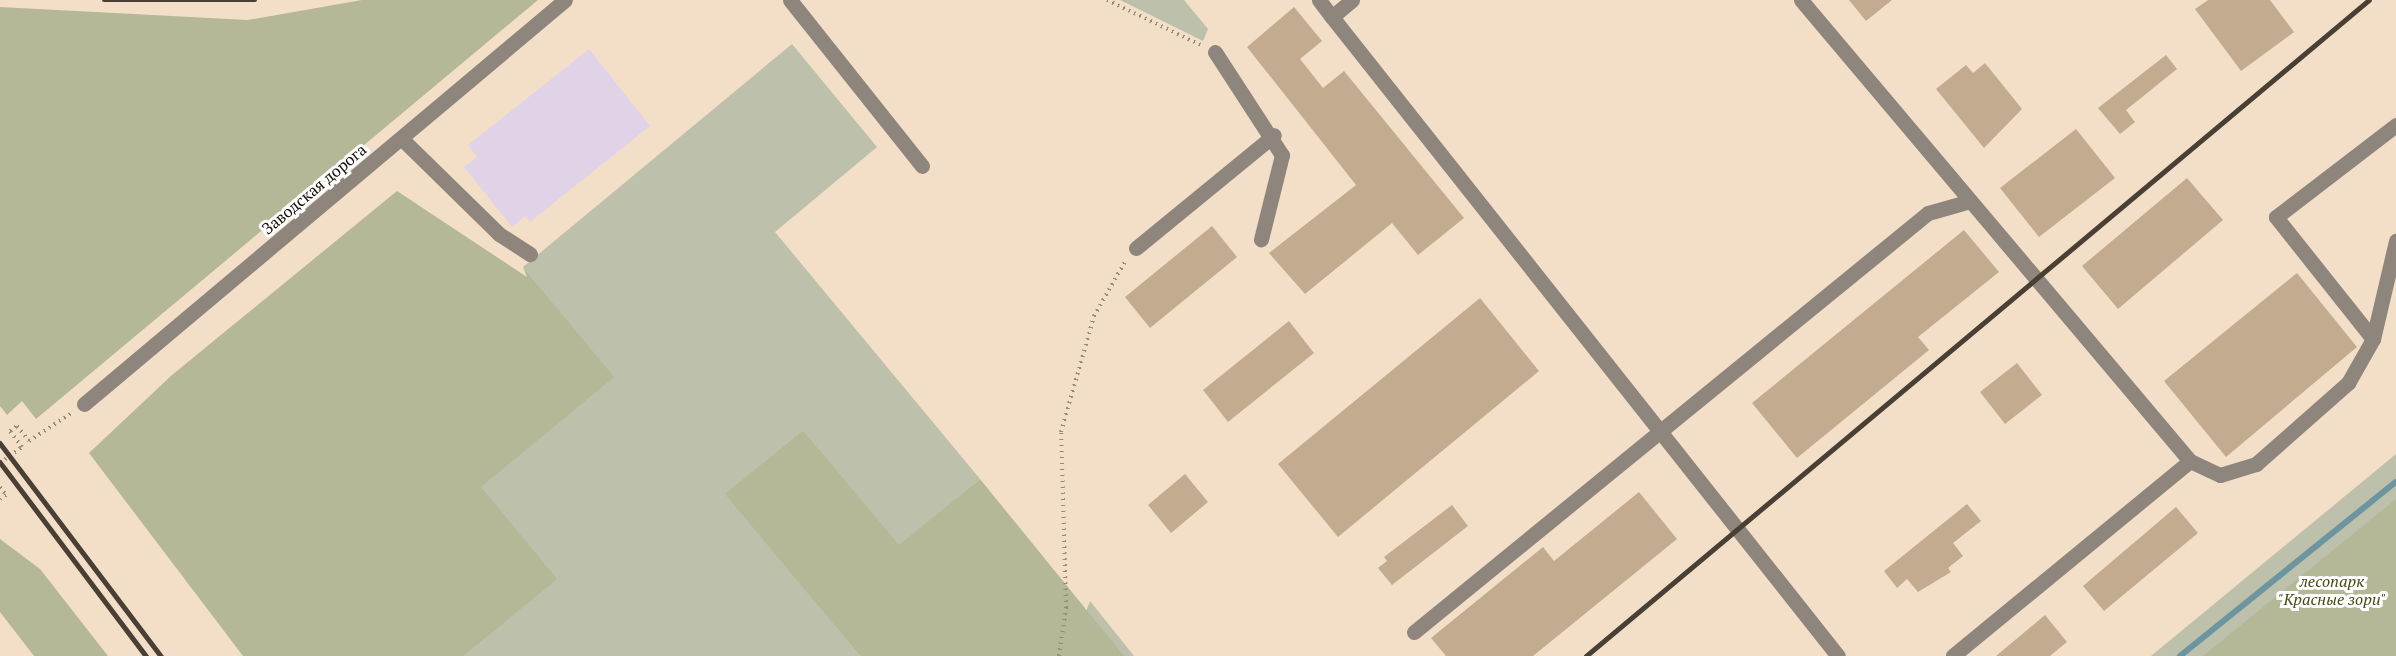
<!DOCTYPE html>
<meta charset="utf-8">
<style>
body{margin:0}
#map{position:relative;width:2396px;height:656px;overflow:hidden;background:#f3dfc7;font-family:"PT Serif",serif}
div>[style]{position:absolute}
.industrial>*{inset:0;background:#e0d3e7}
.green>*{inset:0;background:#bdc0aa}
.forest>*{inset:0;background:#b4b896}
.stream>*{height:6px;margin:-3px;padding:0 3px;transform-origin:3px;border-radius:3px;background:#6c959f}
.building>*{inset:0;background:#c3ab90}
.path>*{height:4px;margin-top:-2px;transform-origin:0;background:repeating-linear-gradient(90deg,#978877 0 1.5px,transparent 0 6px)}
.minor>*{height:15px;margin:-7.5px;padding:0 7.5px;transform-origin:7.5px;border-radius:7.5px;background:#8e857c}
.rail>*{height:4.5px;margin:-2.25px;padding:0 2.25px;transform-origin:2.25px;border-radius:2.25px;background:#493f34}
span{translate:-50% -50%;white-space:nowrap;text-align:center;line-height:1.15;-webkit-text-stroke:6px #fff;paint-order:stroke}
.street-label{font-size:16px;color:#130c05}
.park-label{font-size:16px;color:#474b13;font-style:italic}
</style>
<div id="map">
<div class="industrial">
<i style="clip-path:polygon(589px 49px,650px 126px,530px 222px,525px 216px,512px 227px,464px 167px,477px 157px,468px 145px)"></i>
</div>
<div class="green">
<i style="clip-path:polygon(1120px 0,1184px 0,1208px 29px,1203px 41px)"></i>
<i style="clip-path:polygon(792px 44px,877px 147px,775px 232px,980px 479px,899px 546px,803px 430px,726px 494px,860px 656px,464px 656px,556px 579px,480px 487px,613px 377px,523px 267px)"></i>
<i style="clip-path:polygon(2396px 454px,2396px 656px,2151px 656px)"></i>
<i style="clip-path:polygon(1090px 601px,1134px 656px,1069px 656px)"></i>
</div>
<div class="forest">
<i style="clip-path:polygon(362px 0,538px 0,36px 419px,22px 401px,7px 415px,0 406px,0 7px,248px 20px)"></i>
<i style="clip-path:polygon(397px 191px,527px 277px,523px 267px,614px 377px,481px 487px,557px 579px,464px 656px,243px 656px,89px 453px,172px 375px)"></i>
<i style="clip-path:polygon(803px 430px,899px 545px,980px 479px,1124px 656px,860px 656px,725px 494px)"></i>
<i style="clip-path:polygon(2396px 499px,2396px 656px,2203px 656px)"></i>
<i style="clip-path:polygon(0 539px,40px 569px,108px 656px,34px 656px,0 612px)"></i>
</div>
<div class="stream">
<i style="left:2180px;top:656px;width:277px;rotate:-38.9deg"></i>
</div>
<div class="building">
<i style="clip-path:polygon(1849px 0,1892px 0,1866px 21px)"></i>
<i style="clip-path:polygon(2208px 0,2270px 0,2294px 32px,2241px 71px,2195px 9px)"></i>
<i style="clip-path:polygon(1294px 7px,1322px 41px,1300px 59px,1323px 88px,1344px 71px,1464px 218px,1418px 255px,1392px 223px,1305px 294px,1269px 253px,1356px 185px,1247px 47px)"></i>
<i style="clip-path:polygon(2166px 55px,2177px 69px,2126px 110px,2135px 122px,2120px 134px,2098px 108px)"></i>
<i style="clip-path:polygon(1985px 63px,2022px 109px,1984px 148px,1936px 89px,1966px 65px,1973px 73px)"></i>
<i style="clip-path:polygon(2076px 129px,2115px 178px,2039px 237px,2000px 188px)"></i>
<i style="clip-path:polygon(2187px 178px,2223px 220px,2118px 309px,2082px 266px)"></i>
<i style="clip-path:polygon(1212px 226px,1237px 257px,1150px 328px,1125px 297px)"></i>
<i style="clip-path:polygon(1964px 230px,1999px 272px,1918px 337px,1929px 350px,1797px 458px,1752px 403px)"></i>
<i style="clip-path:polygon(2297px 273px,2357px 347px,2226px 457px,2164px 381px)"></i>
<i style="clip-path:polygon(1480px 298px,1539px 371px,1338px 537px,1278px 464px)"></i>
<i style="clip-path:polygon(1289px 321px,1314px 353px,1228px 422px,1203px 390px)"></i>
<i style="clip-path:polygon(2017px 363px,2042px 395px,2005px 424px,1980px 392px)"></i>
<i style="clip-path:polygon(1185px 474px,1208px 502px,1171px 533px,1148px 505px)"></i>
<i style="clip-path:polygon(1639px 492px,1677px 539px,1533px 656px,1446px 656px,1431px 638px,1543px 547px,1554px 561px)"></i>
<i style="clip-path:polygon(1967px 504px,1981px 521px,1953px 543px,1963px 556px,1948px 568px,1951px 572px,1918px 592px,1907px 579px,1897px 588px,1884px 571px)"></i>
<i style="clip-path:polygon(1452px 505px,1468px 526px,1392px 585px,1378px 568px,1387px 561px,1384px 557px)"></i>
<i style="clip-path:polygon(2176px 507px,2198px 533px,2104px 611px,2083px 586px)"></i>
<i style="clip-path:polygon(2045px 615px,2067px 642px,2050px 656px,1996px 656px)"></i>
</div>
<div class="path">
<i style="left:1107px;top:0;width:104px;rotate:25.6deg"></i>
<i style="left:0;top:463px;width:27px;rotate:-36deg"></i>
<i style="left:22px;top:447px;width:20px;rotate:-127deg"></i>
<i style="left:10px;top:431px;width:9px;rotate:-36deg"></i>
<i style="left:17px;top:426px;width:19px;rotate:51deg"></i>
<i style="left:29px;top:441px;width:53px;rotate:-33.4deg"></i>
<i style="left:0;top:487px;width:10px;rotate:53deg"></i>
<i style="left:6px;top:495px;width:7px;rotate:146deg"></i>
<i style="left:1059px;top:656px;width:49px;rotate:-81.7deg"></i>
<i style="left:1066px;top:608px;width:176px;rotate:-91.6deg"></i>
<i style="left:1061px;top:432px;width:121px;rotate:-74.1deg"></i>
<i style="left:1094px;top:316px;width:64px;rotate:-60.3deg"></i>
</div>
<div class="minor">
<i style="left:790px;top:0;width:212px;rotate:51.5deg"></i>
<i style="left:1319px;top:0;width:21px;rotate:53deg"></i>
<i style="left:1352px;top:0;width:26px;rotate:140deg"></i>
<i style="left:1332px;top:17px;width:815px;rotate:51.63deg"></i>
<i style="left:1801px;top:0;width:603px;rotate:49.84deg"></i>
<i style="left:2190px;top:461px;width:307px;rotate:140.6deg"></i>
<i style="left:1215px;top:52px;width:123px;rotate:57deg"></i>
<i style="left:1282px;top:155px;width:87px;rotate:104deg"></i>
<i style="left:402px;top:139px;width:136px;rotate:44.4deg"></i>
<i style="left:499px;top:234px;width:37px;rotate:33deg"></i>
<i style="left:1136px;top:248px;width:178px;rotate:-39.3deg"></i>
<i style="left:2373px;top:339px;width:156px;rotate:-128.5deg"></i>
<i style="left:2276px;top:217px;width:151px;rotate:-37.5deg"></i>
<i style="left:84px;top:404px;width:628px;rotate:-40.03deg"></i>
<i style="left:2190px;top:461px;width:33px;rotate:25deg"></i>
<i style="left:2220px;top:475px;width:38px;rotate:-17deg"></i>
<i style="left:2256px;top:464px;width:123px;rotate:-41.4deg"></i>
<i style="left:2348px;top:383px;width:51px;rotate:-60.4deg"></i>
<i style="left:2373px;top:339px;width:101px;rotate:-76.8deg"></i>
<i style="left:1414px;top:632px;width:663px;rotate:-39.19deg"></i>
<i style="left:1928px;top:213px;width:44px;rotate:-15.9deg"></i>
</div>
<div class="rail">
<i style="left:104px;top:0;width:151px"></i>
<i style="left:0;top:443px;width:267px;rotate:52.9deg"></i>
<i style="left:0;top:462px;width:243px;rotate:53deg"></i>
<i style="left:1586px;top:656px;width:1021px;rotate:-39.96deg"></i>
</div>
<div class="street-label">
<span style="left:314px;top:189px;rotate:-40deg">Заводская дорога</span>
</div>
<div class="park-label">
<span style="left:2332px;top:590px">лесопарк<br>"Красные зори"</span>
</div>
</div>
